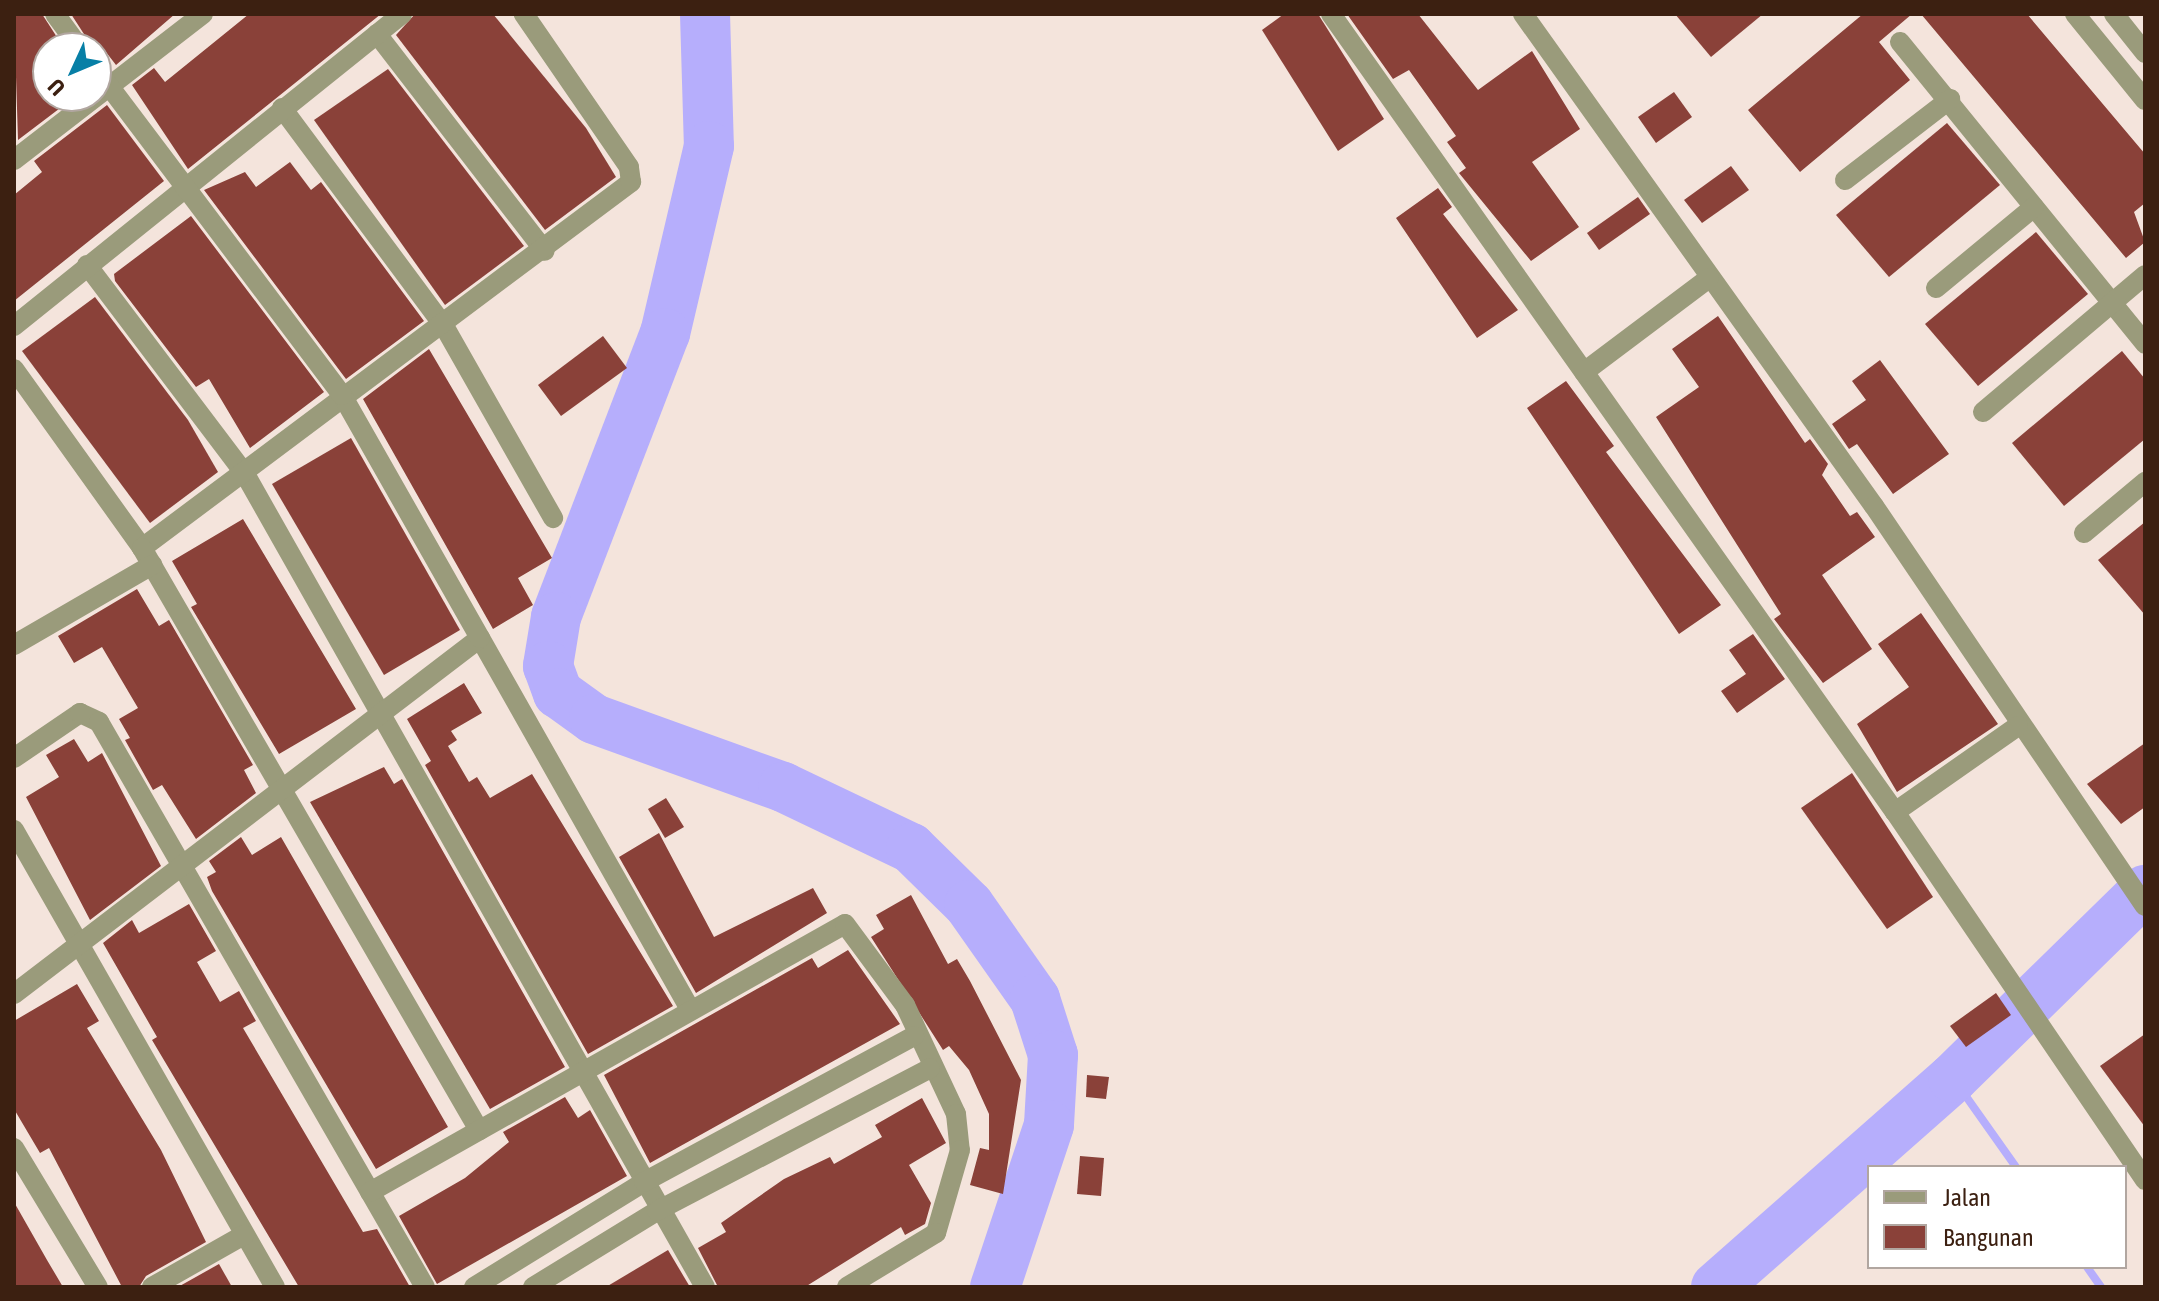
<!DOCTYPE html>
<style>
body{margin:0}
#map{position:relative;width:2159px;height:1301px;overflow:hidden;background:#f4e4dc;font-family:"Asap Condensed",sans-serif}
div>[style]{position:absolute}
.stream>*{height:8px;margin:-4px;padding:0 4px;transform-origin:4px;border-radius:4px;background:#b6aefc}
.river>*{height:50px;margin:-25px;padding:0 25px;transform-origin:25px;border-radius:25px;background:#b6aefc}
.building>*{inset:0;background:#8a4139}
.minor>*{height:20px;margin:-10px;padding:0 10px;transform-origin:10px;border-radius:10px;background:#9a9b7b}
span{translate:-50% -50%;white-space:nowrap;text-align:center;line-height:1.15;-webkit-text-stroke:8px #fff;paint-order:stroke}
.frame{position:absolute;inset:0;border:16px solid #3c2011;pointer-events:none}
.legend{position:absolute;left:1867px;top:1165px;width:260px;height:104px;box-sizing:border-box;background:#fff;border:2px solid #b1a6a0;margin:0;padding:10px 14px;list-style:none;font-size:24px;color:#3c2011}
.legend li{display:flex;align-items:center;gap:16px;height:40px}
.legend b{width:40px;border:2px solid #b1a6a0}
.north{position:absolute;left:32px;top:32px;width:80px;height:80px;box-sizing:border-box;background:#fff;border:2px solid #b1a6a0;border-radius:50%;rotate:226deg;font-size:22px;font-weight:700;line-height:32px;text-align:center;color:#3c2011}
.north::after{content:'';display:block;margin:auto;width:28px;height:36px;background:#077fa6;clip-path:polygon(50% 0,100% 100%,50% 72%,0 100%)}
</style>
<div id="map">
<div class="stream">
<i style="left:1953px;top:1078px;width:109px;rotate:54.7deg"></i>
<i style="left:2087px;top:1267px;width:24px;rotate:55deg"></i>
</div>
<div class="river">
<i style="left:705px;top:14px;width:132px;rotate:88.3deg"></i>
<i style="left:709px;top:146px;width:192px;rotate:103.2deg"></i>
<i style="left:665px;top:333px;width:304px;rotate:111deg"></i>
<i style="left:556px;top:617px;width:50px;rotate:99.3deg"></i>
<i style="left:548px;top:666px;width:29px;rotate:70deg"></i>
<i style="left:558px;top:693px;width:44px;rotate:35.8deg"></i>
<i style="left:594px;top:719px;width:201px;rotate:19.8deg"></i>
<i style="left:783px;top:787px;width:142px;rotate:25.5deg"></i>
<i style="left:911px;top:848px;width:81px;rotate:44.5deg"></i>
<i style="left:969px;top:905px;width:115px;rotate:54.9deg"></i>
<i style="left:1035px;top:999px;width:59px;rotate:72.2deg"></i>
<i style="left:1053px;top:1055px;width:70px;rotate:93.3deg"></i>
<i style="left:1049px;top:1125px;width:171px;rotate:108.4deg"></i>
<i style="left:1716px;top:1287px;width:316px;rotate:-41.4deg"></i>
<i style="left:1953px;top:1078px;width:269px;rotate:-44.4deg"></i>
</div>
<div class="building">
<i style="clip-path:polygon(14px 14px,42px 14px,64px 48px,48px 48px,48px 96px,76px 96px,18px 140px)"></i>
<i style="clip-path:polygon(71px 14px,175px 14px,116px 65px,99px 43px,93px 48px)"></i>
<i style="clip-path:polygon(249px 14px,381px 14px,188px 169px,132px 85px,154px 68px,165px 82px)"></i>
<i style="clip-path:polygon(415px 14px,493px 14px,586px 128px,616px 177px,545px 230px,396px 35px)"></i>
<i style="clip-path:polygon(1284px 14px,1318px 14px,1384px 119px,1338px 151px,1262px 30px)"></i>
<i style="clip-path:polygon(1347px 14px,1418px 14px,1478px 90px,1532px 51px,1580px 129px,1532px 162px,1579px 227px,1531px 261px,1459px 173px,1466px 168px,1447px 142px,1456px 136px,1409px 70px,1393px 79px)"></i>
<i style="clip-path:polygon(1675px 14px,1763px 14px,1711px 57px)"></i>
<i style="clip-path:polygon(1863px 14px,1912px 14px,1879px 42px,1910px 80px,1800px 172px,1748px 110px)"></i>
<i style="clip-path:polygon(1921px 14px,2027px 14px,2145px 154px,2145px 203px,2134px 212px,2145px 242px,2126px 258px)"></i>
<i style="clip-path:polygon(388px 69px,524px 246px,445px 305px,314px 120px)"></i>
<i style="clip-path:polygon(1674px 92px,1692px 117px,1656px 143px,1638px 117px)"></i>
<i style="clip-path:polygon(107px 105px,164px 181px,14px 301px,14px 195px,42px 172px,34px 161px)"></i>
<i style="clip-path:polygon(1947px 123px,2000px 185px,1889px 277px,1836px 215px)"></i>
<i style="clip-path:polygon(290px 162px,311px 190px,321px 182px,424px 321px,346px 379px,204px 190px,245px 172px,256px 187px)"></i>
<i style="clip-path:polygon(1731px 166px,1749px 190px,1702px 223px,1684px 200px)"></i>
<i style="clip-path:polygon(1438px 188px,1452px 207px,1443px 214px,1518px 310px,1477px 338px,1396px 218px)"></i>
<i style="clip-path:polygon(1638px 197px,1650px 214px,1599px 250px,1587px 233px)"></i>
<i style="clip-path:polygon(191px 216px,324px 392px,250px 448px,209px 379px,196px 387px,115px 281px,114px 274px)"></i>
<i style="clip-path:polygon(2036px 232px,2088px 294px,1978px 386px,1925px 324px)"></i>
<i style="clip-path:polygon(95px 297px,188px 420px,218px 472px,150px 523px,22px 351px)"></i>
<i style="clip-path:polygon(1718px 316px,1805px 443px,1810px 439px,1828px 464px,1822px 475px,1850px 516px,1857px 512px,1875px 537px,1822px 575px,1872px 649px,1823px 683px,1774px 619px,1781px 614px,1656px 417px,1699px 387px,1672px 349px)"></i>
<i style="clip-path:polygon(603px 336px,627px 368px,561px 416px,538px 385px)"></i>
<i style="clip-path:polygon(429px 349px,552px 558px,518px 578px,533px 605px,493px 629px,363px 399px)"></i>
<i style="clip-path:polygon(2122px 351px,2145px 379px,2145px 439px,2064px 506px,2012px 443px)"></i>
<i style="clip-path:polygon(1880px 360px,1949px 454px,1893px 494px,1857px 444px,1849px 449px,1832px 424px,1866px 400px,1852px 381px)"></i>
<i style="clip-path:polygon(1566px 381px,1614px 446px,1606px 452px,1721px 605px,1679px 634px,1527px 408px)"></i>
<i style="clip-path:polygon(351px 438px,460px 630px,384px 675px,272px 484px)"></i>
<i style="clip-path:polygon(243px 519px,356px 709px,279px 754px,191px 607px,197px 604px,172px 561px)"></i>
<i style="clip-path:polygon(2145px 522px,2145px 615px,2098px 560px)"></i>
<i style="clip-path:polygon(137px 589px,159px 626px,169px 620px,253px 765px,244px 770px,256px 793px,196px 839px,162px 785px,153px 790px,125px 740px,130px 738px,119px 719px,138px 708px,102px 647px,74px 663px,58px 636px)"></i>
<i style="clip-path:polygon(1921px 613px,1998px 724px,1897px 792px,1857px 724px,1909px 687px,1878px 644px)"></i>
<i style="clip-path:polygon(1753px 634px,1785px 679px,1737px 713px,1721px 691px,1746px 674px,1729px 650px)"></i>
<i style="clip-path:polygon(464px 683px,482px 713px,451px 731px,457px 740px,448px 746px,469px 782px,477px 777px,490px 798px,532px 774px,673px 1006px,588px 1054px,425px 765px,431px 761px,407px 719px)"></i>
<i style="clip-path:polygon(74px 739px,88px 762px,102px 753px,161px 866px,90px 920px,26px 797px,59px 777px,46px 755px)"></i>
<i style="clip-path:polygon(2145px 743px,2145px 807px,2121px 824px,2087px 784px)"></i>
<i style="clip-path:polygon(384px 767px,394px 784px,402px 779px,565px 1067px,490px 1109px,310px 802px)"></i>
<i style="clip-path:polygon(1852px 773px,1933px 897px,1887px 929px,1801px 808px)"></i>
<i style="clip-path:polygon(666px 798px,684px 827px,665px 838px,648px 809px)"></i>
<i style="clip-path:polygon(659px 833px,714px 937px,813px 888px,827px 913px,696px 993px,619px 857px)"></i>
<i style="clip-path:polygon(241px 837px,252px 855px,281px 837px,448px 1127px,376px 1169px,212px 891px,207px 877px,216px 872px,209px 861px)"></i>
<i style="clip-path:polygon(911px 895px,948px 964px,957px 959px,970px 981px,1021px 1080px,1003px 1194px,970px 1185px,980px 1148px,989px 1150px,989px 1114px,969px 1070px,949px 1046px,943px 1050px,871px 937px,884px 929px,876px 915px)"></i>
<i style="clip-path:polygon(189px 904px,216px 951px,197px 962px,220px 1002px,239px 991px,256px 1021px,243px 1028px,363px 1232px,377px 1229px,410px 1287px,299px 1287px,152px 1040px,157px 1037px,103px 943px,132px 920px,139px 933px)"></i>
<i style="clip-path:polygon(848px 950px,900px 1024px,650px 1163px,604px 1075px,812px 958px,818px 968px)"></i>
<i style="clip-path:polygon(77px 984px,99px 1021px,87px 1028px,161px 1150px,206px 1242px,146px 1276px,139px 1287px,122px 1287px,49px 1148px,40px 1153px,14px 1109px,14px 1021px)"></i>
<i style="clip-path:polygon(1996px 993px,2011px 1015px,1966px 1047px,1950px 1026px)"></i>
<i style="clip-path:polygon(2145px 1034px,2145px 1127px,2100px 1066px)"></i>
<i style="clip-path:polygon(1087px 1075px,1109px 1077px,1106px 1099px,1086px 1097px)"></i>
<i style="clip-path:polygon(565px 1097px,578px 1118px,590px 1110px,627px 1176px,437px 1284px,399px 1216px,465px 1178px,509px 1142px,503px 1132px)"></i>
<i style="clip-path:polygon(922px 1098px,946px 1143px,909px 1165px,931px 1203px,925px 1224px,905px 1235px,901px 1227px,805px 1287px,718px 1287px,698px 1248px,726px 1232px,721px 1223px,784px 1179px,830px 1157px,834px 1164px,882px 1137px,875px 1125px)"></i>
<i style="clip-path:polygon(1080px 1156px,1104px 1158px,1101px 1196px,1077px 1194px)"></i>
<i style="clip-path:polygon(14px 1202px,47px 1260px,63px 1287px,14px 1287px)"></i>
<i style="clip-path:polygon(668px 1250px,690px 1287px,606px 1287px)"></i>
<i style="clip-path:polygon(219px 1264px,232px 1287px,178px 1287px)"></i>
</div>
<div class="minor">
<i style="left:55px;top:14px;width:42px;rotate:53.7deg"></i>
<i style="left:1331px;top:14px;width:977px;rotate:54.75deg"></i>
<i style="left:1895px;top:812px;width:445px;rotate:55.8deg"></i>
<i style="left:1523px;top:14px;width:604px;rotate:54.5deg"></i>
<i style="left:1874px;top:506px;width:483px;rotate:55.9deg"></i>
<i style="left:2075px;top:14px;width:111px;rotate:50.9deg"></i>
<i style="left:2114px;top:14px;width:50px;rotate:51.5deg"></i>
<i style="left:377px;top:34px;width:274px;rotate:52.3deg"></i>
<i style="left:1900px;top:42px;width:389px;rotate:50.9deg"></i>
<i style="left:282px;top:108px;width:272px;rotate:53.4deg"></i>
<i style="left:444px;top:326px;width:221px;rotate:60.4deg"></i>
<i style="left:14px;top:160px;width:239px;rotate:-37.7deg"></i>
<i style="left:1845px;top:180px;width:133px;rotate:-37.6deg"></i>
<i style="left:87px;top:265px;width:262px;rotate:52.9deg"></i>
<i style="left:245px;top:474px;width:934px;rotate:60.5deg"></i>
<i style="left:1936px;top:288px;width:127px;rotate:-39.6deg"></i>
<i style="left:14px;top:326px;width:498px;rotate:-38.8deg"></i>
<i style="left:14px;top:369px;width:220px;rotate:54.4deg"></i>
<i style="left:142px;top:548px;width:611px;rotate:-36.81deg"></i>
<i style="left:631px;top:182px;width:15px;rotate:-98deg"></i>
<i style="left:629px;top:167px;width:186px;rotate:-124.5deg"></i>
<i style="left:1584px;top:372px;width:156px;rotate:-36.9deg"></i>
<i style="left:1983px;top:412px;width:212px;rotate:-40.2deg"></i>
<i style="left:2084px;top:533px;width:80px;rotate:-39.9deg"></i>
<i style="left:142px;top:548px;width:673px;rotate:59.93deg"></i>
<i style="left:480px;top:638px;width:424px;rotate:60.5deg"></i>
<i style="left:14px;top:645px;width:160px;rotate:-30.1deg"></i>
<i style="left:14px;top:758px;width:80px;rotate:-34.3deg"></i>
<i style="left:80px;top:713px;width:21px;rotate:25deg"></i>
<i style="left:99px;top:722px;width:652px;rotate:60.02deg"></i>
<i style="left:1895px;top:812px;width:150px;rotate:-35deg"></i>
<i style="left:14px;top:830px;width:526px;rotate:60.27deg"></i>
<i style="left:14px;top:994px;width:586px;rotate:-37.38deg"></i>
<i style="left:480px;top:638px;width:279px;rotate:-119.6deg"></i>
<i style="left:342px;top:395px;width:408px;rotate:-127deg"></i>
<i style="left:14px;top:1148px;width:162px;rotate:58.9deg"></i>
<i style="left:370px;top:1192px;width:545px;rotate:-29.43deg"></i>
<i style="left:845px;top:924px;width:101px;rotate:53.5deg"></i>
<i style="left:905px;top:1005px;width:120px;rotate:64.9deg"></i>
<i style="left:956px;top:1114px;width:36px;rotate:84deg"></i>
<i style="left:960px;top:1150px;width:86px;rotate:106.1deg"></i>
<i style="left:936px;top:1233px;width:104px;rotate:148.8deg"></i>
<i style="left:152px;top:1287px;width:106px;rotate:-29.5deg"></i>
<i style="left:474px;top:1287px;width:200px;rotate:-31.7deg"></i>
<i style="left:644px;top:1182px;width:307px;rotate:-28.4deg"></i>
<i style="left:533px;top:1287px;width:145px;rotate:-31.5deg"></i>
<i style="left:657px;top:1211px;width:308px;rotate:-27.6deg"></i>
</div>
<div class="frame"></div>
<ul class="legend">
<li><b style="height:10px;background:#9a9b7b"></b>Jalan</li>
<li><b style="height:22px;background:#8a4139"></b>Bangunan</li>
</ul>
<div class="north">U</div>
</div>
